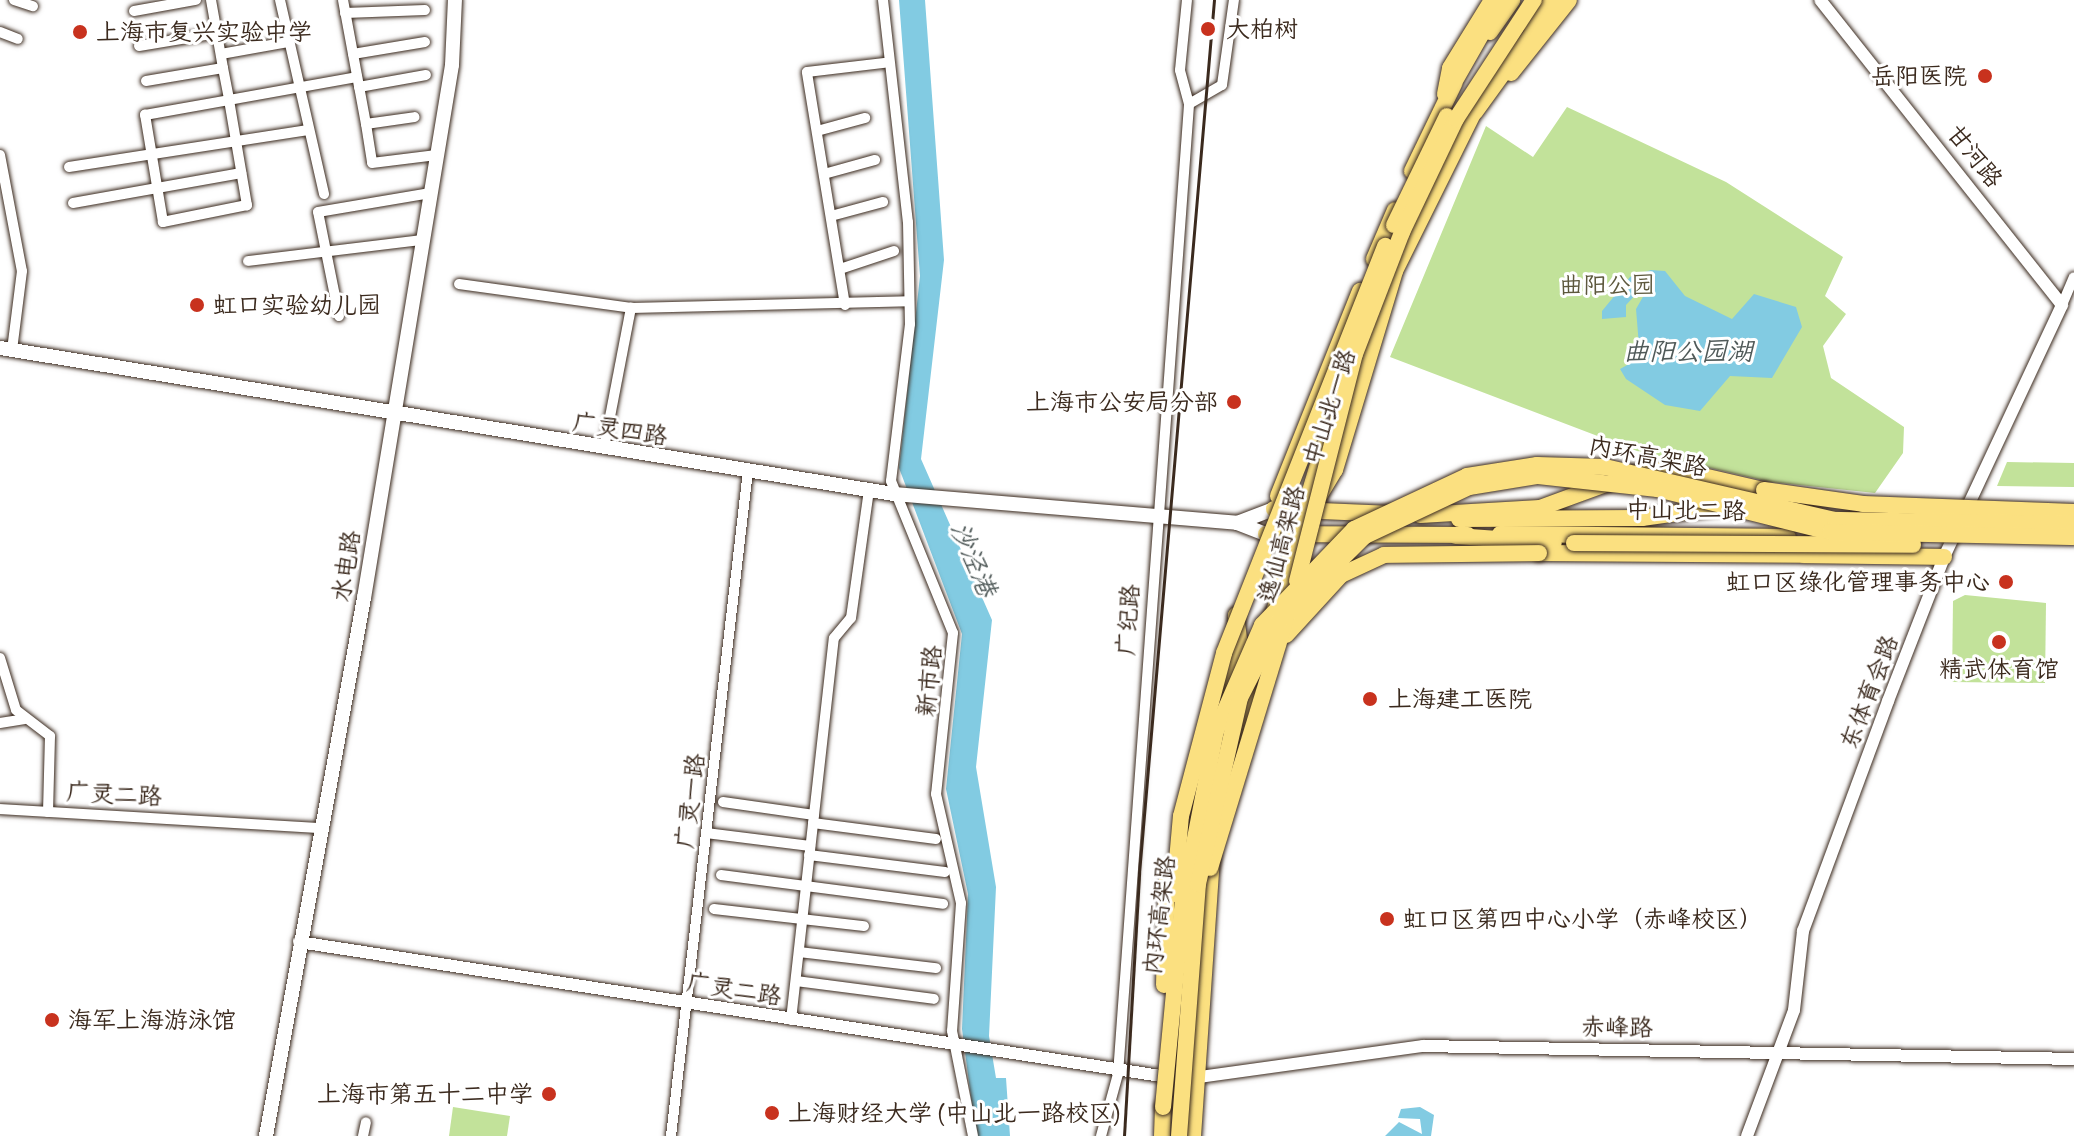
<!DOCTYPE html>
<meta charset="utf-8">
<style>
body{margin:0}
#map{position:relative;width:2074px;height:1136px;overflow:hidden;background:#fff;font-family:Delius,"LXGW WenKai TC",sans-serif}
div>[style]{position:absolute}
.green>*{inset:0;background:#c2e29a}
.water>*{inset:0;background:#82cbe2}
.roads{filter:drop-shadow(0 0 2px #3b2a1e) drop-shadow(0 0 2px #3b2a1e)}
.minor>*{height:10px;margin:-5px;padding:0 5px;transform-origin:5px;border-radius:5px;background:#fff}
.tertiary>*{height:12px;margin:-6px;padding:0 6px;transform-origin:6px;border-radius:6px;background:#fff}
.secondary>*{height:14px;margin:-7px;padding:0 7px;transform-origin:7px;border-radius:7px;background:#fff}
.primary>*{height:16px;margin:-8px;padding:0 8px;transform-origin:8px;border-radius:8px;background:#fbe080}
.trunk>*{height:16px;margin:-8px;padding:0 8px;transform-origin:8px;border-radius:8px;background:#fbe080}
.rail>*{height:3px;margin:-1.5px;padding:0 1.5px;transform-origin:1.5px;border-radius:1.5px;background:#3b2a1e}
.bridges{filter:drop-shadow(0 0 2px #3b2a1e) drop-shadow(0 0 2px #3b2a1e)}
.trunk-bridge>*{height:16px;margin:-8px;padding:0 8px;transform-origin:8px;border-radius:8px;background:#fbe080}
.dots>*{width:22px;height:22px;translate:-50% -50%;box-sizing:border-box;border:4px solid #fff;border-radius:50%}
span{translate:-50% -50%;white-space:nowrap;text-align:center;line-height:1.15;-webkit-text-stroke:6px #fff;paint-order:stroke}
.poi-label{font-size:24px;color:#3b2a1e}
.left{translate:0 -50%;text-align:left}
.right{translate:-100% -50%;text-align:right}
.street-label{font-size:24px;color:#3b2a1e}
.park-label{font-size:24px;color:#5d583d}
.water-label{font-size:26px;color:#505a59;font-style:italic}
</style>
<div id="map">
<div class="green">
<i style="clip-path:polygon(1567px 107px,1726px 182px,1843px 257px,1825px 296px,1846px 314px,1823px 346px,1831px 378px,1904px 427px,1903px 453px,1875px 493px,1770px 482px,1637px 451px,1390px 357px,1486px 126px,1533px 157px)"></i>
<i style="clip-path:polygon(2007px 462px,2074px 463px,2074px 487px,1997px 486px)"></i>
<i style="clip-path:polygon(1965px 595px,2046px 603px,2045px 683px,1952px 682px,1953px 601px)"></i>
<i style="clip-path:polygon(453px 1107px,510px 1116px,507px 1136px,449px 1136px)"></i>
</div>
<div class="water">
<i style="clip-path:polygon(899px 0,925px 0,944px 260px,921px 459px,992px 620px,976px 767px,996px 887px,989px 1036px,996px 1078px,1006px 1078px,1010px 1136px,976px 1136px,962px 1029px,968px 894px,946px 789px,962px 634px,899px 468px,920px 276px)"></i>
<i style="clip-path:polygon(1651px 270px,1665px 271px,1685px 296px,1732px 319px,1754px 294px,1796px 307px,1802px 327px,1772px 378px,1730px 376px,1700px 411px,1665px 405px,1626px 379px,1620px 369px,1640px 358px,1636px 309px,1644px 295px,1639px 291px,1626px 305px,1626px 317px,1602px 319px,1602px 311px,1630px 277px)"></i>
<i style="clip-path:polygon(1420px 1107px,1434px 1115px,1431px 1136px,1385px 1136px,1399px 1122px,1422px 1134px,1420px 1119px,1398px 1118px,1401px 1109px)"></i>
</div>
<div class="roads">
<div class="minor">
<i style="left:14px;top:0;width:20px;rotate:18deg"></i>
<i style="left:211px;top:0;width:69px;rotate:80deg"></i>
<i style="left:223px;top:68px;width:33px;rotate:79deg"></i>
<i style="left:229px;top:100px;width:107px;rotate:80.3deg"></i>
<i style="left:247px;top:205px;width:86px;rotate:168.6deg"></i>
<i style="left:163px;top:222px;width:109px;rotate:-99.5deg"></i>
<i style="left:145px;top:115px;width:85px;rotate:-10.1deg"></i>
<i style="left:229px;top:100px;width:130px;rotate:-10.2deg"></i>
<i style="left:280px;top:0;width:199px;rotate:77.2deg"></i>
<i style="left:343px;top:0;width:126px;rotate:79.5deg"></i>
<i style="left:366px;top:124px;width:49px;rotate:-8.1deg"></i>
<i style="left:883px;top:0;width:223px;rotate:83.6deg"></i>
<i style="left:908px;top:222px;width:102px;rotate:88.9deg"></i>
<i style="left:910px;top:324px;width:158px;rotate:96.9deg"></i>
<i style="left:891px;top:481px;width:164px;rotate:67.8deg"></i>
<i style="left:953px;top:633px;width:162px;rotate:96deg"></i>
<i style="left:936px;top:794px;width:112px;rotate:77.1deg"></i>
<i style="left:961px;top:903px;width:128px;rotate:94deg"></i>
<i style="left:952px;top:1031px;width:107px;rotate:78.7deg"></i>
<i style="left:134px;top:11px;width:63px;rotate:-10.1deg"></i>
<i style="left:345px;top:13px;width:80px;rotate:-2.1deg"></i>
<i style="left:0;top:32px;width:19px;rotate:21deg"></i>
<i style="left:139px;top:46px;width:79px;rotate:-9.5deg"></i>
<i style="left:221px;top:54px;width:68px;rotate:-10.2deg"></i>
<i style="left:353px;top:54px;width:73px;rotate:-9.5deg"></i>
<i style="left:146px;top:81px;width:78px;rotate:-9.6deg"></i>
<i style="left:359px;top:87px;width:68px;rotate:-10.2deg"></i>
<i style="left:1189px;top:104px;width:38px;rotate:-30deg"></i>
<i style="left:1222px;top:85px;width:86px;rotate:-82deg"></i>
<i style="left:366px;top:124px;width:39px;rotate:81deg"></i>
<i style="left:372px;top:163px;width:65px;rotate:-7deg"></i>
<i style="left:817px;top:131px;width:50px;rotate:-15.2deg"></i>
<i style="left:0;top:155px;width:118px;rotate:79.3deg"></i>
<i style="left:22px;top:271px;width:80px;rotate:97.2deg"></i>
<i style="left:69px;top:167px;width:242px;rotate:-8.8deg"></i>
<i style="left:824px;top:174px;width:53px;rotate:-15.4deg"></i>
<i style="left:73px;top:203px;width:171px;rotate:-10.1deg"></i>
<i style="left:831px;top:216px;width:54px;rotate:-15.1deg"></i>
<i style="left:248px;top:261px;width:175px;rotate:-6.9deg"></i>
<i style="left:840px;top:269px;width:57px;rotate:-18.4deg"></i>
<i style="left:459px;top:284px;width:174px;rotate:7.9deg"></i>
<i style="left:631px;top:308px;width:278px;rotate:-1.4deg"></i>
<i style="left:845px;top:305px;width:236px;rotate:-99.3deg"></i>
<i style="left:807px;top:72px;width:78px;rotate:-6.7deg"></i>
<i style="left:2062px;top:305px;width:30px;rotate:-67deg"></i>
<i style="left:339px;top:316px;width:106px;rotate:-101.4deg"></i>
<i style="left:318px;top:212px;width:114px;rotate:-9.6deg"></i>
<i style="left:604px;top:448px;width:143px;rotate:-79.1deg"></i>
<i style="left:0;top:658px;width:54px;rotate:72.9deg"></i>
<i style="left:16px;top:710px;width:43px;rotate:37.4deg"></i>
<i style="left:50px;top:736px;width:76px;rotate:91.5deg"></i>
<i style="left:0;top:723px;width:25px;rotate:-9deg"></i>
<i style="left:723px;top:802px;width:92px;rotate:8.1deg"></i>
<i style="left:0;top:809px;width:322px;rotate:3.4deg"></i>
<i style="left:813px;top:823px;width:124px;rotate:7.4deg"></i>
<i style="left:706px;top:833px;width:105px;rotate:7.1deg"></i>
<i style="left:809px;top:855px;width:137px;rotate:7.1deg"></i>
<i style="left:721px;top:875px;width:224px;rotate:7.4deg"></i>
<i style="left:714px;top:909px;width:151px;rotate:6.5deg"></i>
<i style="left:799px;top:952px;width:138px;rotate:6.7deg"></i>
<i style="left:796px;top:981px;width:139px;rotate:7.4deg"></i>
<i style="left:791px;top:1020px;width:384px;rotate:-83.6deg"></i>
<i style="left:834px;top:638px;width:26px;rotate:-50deg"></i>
<i style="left:851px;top:618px;width:129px;rotate:-82deg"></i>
<i style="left:363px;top:1136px;width:14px;rotate:-78deg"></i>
<i style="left:671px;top:1136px;width:669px;rotate:-83.4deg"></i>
<i style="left:1101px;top:1136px;width:64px;rotate:-74.7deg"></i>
<i style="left:1118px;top:1074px;width:973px;rotate:-85.81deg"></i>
<i style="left:1189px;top:104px;width:35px;rotate:-105deg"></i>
<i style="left:1180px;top:70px;width:70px;rotate:-84.3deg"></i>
</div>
<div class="tertiary">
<i style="left:299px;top:942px;width:885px;rotate:8.84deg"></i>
<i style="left:1192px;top:1078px;width:233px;rotate:-7.9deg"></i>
<i style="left:1423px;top:1046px;width:651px;rotate:1.14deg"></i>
<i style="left:1747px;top:1136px;width:134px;rotate:-69.5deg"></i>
<i style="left:1794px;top:1010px;width:80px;rotate:-83.5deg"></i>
<i style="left:1803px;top:931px;width:245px;rotate:-69.7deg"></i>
<i style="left:1888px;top:701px;width:155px;rotate:-68.7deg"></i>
<i style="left:1944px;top:557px;width:278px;rotate:-64.9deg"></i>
<i style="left:2062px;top:305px;width:389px;rotate:-128.4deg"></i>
</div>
<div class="secondary">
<i style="left:0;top:348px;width:906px;rotate:9.28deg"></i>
<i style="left:894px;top:494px;width:344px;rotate:4.8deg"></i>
<i style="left:1237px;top:523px;width:31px;rotate:21deg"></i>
<i style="left:1237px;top:523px;width:40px;rotate:-21deg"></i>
<i style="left:266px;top:1136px;width:547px;rotate:-79.68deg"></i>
<i style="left:364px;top:598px;width:540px;rotate:-80.62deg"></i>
<i style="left:452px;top:65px;width:65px;rotate:-87.4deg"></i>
</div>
<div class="primary">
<i style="left:1526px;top:22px;width:28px;rotate:-51deg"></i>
<i style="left:1490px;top:32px;width:39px;rotate:-55deg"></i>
<i style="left:1511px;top:73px;width:93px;rotate:-51.5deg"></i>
<i style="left:1445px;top:94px;width:26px;rotate:-79deg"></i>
<i style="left:1450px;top:68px;width:80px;rotate:-58.3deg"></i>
<i style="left:1412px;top:171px;width:97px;rotate:-64.2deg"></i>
<i style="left:1374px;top:259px;width:53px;rotate:-66.8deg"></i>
<i style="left:1278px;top:496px;width:221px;rotate:-68.2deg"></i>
<i style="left:1318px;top:498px;width:33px;rotate:-59deg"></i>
<i style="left:1335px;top:470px;width:208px;rotate:-73.2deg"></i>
<i style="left:1395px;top:271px;width:191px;rotate:-63.6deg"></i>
<i style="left:1274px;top:509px;width:118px;rotate:2.4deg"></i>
<i style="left:1459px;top:519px;width:183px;rotate:-0.3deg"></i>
<i style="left:1642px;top:518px;width:86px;rotate:-8deg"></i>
<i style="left:1266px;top:534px;width:202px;rotate:0.3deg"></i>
<i style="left:1500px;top:534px;width:288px;rotate:0.6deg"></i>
<i style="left:1804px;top:555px;width:140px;rotate:0.8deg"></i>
<i style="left:1273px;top:615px;width:189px;rotate:-73.4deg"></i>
<i style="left:1217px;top:704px;width:63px;rotate:-68.7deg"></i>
<i style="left:1240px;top:645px;width:30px;rotate:-98deg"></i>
<i style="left:1232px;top:746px;width:57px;rotate:-65.2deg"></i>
<i style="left:1193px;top:1136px;width:283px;rotate:-86.1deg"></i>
</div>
<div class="trunk">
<i style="left:1448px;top:93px;width:107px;rotate:-60.3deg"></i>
<i style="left:1475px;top:112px;width:138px;rotate:-54.1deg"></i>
<i style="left:1632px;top:474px;width:41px;rotate:-7deg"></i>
<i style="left:1673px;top:469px;width:93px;rotate:13deg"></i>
<i style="left:1420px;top:515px;width:120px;rotate:-3.3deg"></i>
<i style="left:1540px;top:508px;width:76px;rotate:-20.1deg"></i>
<i style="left:1456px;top:536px;width:98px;rotate:4.1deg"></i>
<i style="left:1539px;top:553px;width:265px;rotate:0.4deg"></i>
<i style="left:1162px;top:1136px;width:29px;rotate:-88deg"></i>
</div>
</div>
<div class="rail">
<i style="left:1124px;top:1136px;width:263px;rotate:-86.7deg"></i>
<i style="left:1139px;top:873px;width:876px;rotate:-85.09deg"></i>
</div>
<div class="bridges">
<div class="trunk-bridge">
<i style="left:1394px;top:225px;width:121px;rotate:-64.1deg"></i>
<i style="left:1764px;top:490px;width:100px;rotate:8deg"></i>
<i style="left:1863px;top:504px;width:211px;rotate:2.2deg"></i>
<i style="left:1574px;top:543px;width:339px;rotate:0.3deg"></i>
<i style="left:1297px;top:581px;width:234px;rotate:-75.7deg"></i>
<i style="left:1355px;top:354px;width:131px;rotate:-68.9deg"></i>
<i style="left:1402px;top:232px;width:125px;rotate:-64.5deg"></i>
<i style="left:1456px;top:119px;width:142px;rotate:-56.8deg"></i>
<i style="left:1286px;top:635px;width:81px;rotate:-47.5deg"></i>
<i style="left:1341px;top:575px;width:47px;rotate:-24.9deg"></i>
<i style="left:1384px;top:555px;width:155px;rotate:-0.7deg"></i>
<i style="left:1210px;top:868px;width:260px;rotate:-73deg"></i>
<i style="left:1174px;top:894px;width:78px;rotate:-84.9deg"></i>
<i style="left:1181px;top:816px;width:169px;rotate:-75.2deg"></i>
<i style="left:1224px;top:653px;width:438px;rotate:-68.4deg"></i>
<i style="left:1164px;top:985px;width:105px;rotate:-88.4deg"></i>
<i style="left:1163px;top:1107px;width:208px;rotate:-84.5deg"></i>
<i style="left:1183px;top:900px;width:172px;rotate:-79deg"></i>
<i style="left:1216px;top:731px;width:116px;rotate:-66.5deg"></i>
<i style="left:1262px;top:625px;width:133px;rotate:-46.2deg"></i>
<i style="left:1354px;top:529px;width:125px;rotate:-25.1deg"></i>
<i style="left:1467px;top:476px;width:71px;rotate:-8.9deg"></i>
<i style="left:1537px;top:465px;width:68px;rotate:1.7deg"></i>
<i style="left:1605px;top:467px;width:236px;rotate:13deg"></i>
<i style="left:1835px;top:520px;width:239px;rotate:1deg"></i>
<i style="left:1179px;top:1136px;width:253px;rotate:-85.7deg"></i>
<i style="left:1198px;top:884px;width:191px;rotate:-77.3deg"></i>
<i style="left:1240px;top:698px;width:86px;rotate:-63.1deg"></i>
<i style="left:1279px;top:621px;width:121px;rotate:-44.7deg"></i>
<i style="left:1365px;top:536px;width:115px;rotate:-25.2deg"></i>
<i style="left:1469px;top:487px;width:70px;rotate:-9.1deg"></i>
<i style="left:1538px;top:476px;width:120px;rotate:6.2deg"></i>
<i style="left:1657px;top:489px;width:178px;rotate:14deg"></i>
<i style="left:1830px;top:532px;width:244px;rotate:1.2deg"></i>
</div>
</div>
<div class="dots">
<i style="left:1208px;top:29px;background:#c8321e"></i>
<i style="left:80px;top:32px;background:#c8321e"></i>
<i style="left:1985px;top:76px;background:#c8321e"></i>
<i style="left:197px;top:305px;background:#c8321e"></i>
<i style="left:1234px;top:402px;background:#c8321e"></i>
<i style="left:2006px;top:582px;background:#c8321e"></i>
<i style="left:1999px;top:642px;background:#c8321e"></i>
<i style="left:1370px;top:699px;background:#c8321e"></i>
<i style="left:1387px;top:919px;background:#c8321e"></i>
<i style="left:52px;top:1020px;background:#c8321e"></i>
<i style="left:549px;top:1094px;background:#c8321e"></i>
<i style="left:772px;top:1113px;background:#c8321e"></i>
</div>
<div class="poi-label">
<span class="left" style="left:1226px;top:29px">大柏树</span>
<span class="left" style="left:96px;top:32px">上海市复兴实验中学</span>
<span class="right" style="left:1967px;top:76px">岳阳医院</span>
<span class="left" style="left:213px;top:305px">虹口实验幼儿园</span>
<span class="right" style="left:1218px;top:402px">上海市公安局分部</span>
<span class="right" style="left:1990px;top:582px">虹口区绿化管理事务中心</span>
<span style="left:1999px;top:669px">精武体育馆</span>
<span class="left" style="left:1388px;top:699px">上海建工医院</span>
<span class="left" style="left:1403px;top:919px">虹口区第四中心小学（赤峰校区）</span>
<span class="left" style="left:68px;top:1020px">海军上海游泳馆</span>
<span class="right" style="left:533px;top:1094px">上海市第五十二中学</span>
<span class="left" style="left:788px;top:1113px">上海财经大学 (中山北一路校区)</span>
</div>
<div class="street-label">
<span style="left:1975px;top:156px;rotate:51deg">甘河路</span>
<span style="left:1329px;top:407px;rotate:-72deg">中山北一路</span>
<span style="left:620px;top:429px;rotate:9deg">广灵四路</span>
<span style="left:1648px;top:456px;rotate:11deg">内环高架路</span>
<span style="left:1686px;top:510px;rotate:1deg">中山北二路</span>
<span style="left:1281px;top:544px;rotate:-75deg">逸仙高架路</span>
<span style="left:346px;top:566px;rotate:-81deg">水电路</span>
<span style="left:1128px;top:620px;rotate:-86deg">广纪路</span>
<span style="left:929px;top:681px;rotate:-84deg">新市路</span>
<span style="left:1869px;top:692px;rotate:-69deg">东体育会路</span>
<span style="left:114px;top:794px;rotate:3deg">广灵二路</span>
<span style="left:690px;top:801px;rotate:-83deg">广灵一路</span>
<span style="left:1159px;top:915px;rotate:-83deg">内环高架路</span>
<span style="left:734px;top:989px;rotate:9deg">广灵二路</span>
<span style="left:1617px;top:1027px;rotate:1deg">赤峰路</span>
</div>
<div class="park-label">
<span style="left:1607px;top:285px">曲阳公园</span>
</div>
<div class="water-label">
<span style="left:1688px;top:351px">曲阳公园湖</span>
<span style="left:974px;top:559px;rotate:67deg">沙泾港</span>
</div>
</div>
